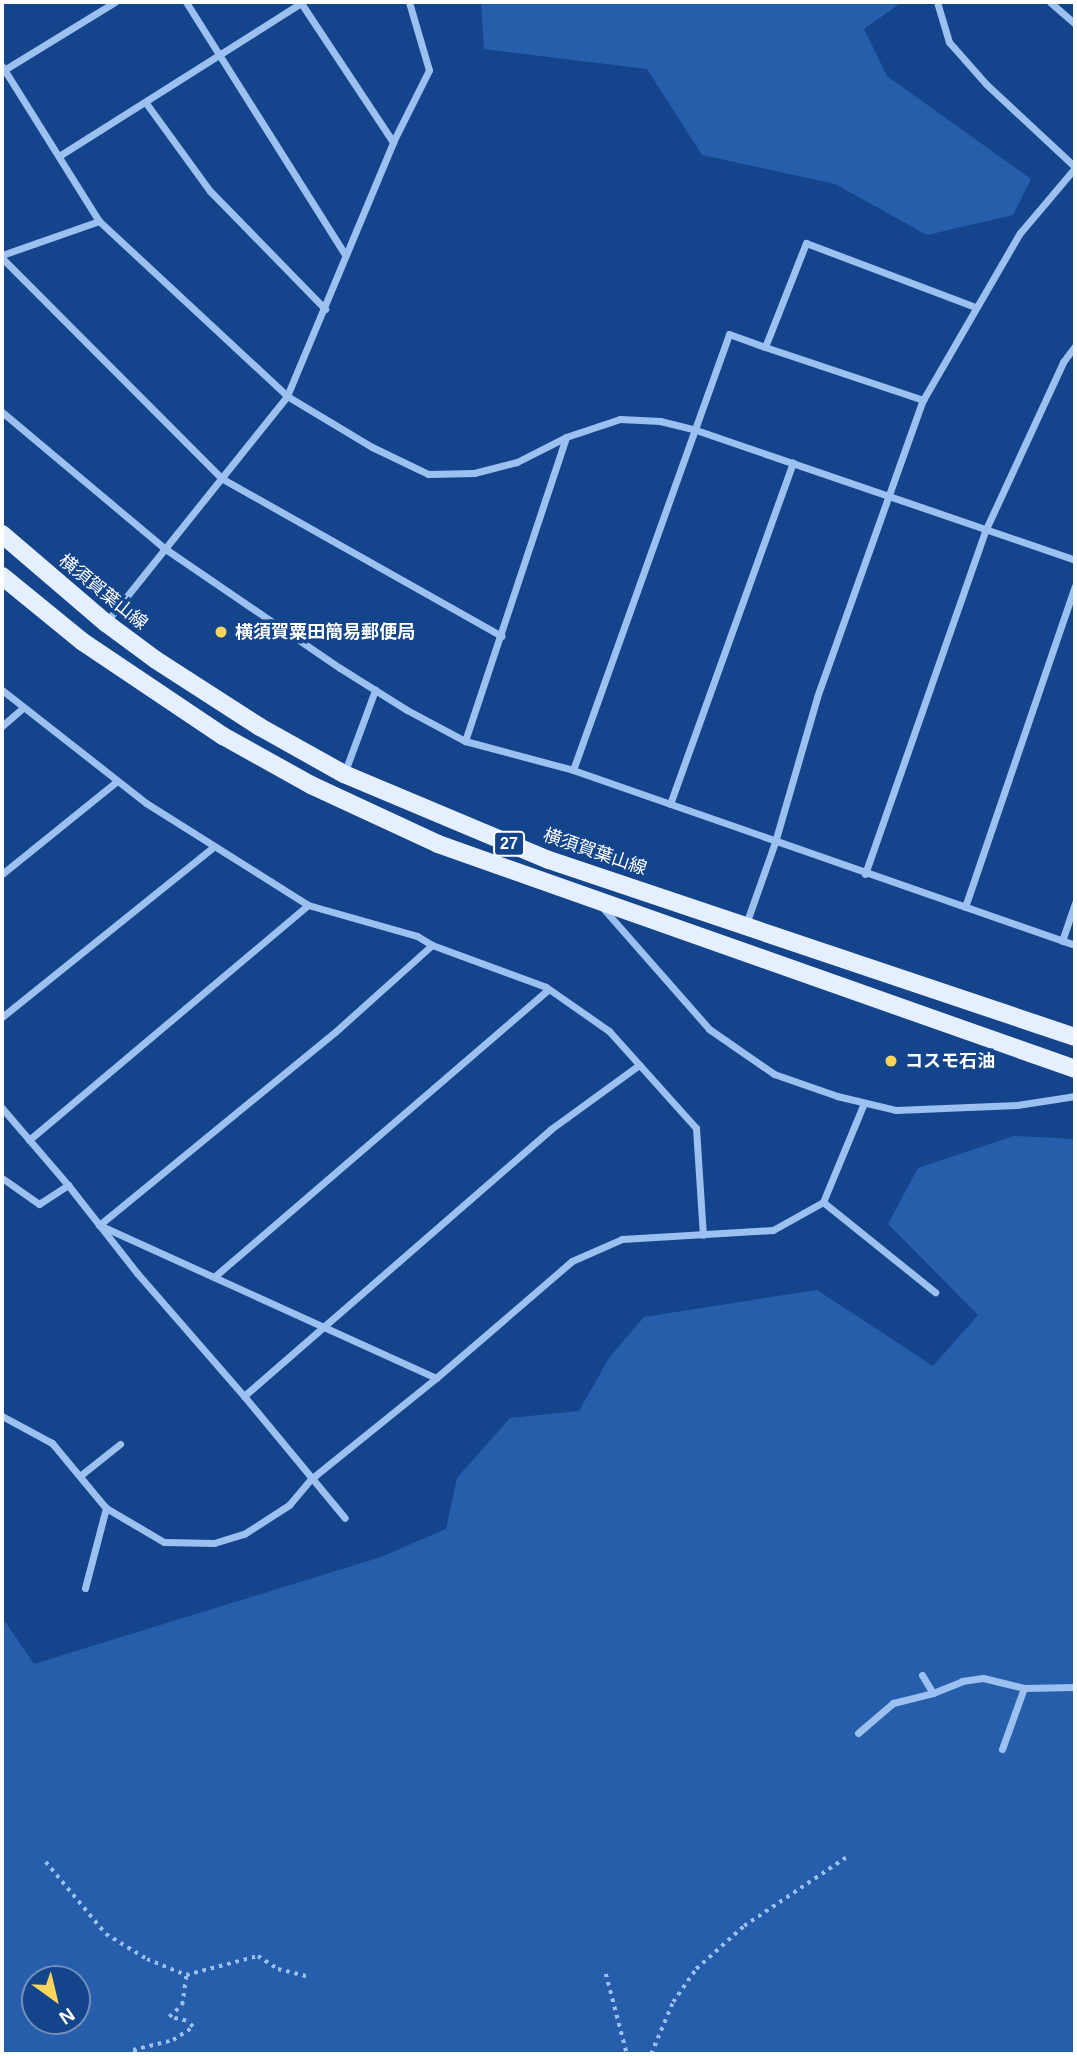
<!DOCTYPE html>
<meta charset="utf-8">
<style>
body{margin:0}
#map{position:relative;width:1077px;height:2056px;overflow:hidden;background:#14458c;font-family:Arial,"Noto Sans JP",sans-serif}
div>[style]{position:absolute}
.green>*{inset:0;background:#265eab}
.path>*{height:3.5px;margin-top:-1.75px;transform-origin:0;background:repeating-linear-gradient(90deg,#9cc0f0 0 3.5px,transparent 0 8.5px)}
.minor>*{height:7px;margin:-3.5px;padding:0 3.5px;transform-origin:3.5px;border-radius:3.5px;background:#9cc0f0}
.primary>*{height:18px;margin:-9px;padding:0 9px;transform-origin:9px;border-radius:9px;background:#e5efff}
.dots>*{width:19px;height:19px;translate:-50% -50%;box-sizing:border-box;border:4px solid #14458c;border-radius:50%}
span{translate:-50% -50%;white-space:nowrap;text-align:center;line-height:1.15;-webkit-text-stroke:7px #14458c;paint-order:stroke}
.shield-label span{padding:2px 5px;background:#14458c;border:2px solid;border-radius:5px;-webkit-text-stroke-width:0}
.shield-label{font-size:16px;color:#fff;font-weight:700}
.street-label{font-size:18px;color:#fff}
.poi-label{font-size:18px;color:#fff;font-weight:700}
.left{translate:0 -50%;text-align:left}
.frame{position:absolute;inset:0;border:4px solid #fff;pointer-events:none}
.north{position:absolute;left:21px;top:1965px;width:70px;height:70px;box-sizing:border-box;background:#14458c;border:2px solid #728fba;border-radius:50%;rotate:146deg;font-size:19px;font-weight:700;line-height:28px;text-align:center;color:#fff}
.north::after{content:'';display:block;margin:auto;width:24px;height:32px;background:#ffd45b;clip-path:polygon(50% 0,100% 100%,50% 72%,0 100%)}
</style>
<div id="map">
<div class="green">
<i style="clip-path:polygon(481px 2px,902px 2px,864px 29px,887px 76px,1031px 179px,1013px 215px,927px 235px,835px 184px,702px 155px,647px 69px,484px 49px)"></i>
<i style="clip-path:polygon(evenodd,1014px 1136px,1075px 1139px,1075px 2054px,2px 2054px,2px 1622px,6px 1623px,34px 1664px,381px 1557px,446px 1529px,457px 1478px,510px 1418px,579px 1411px,609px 1358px,644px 1317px,817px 1290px,933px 1366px,978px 1315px,888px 1224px,918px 1168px,1014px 1136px,35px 1979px,77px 1979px,77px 2021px,35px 2021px,35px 1979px)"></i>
</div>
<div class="path">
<i style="left:46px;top:1862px;width:94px;rotate:50.2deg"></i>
<i style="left:106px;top:1934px;width:48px;rotate:31.4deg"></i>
<i style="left:147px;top:1959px;width:42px;rotate:22.3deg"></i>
<i style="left:606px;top:1974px;width:83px;rotate:75.3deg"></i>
<i style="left:136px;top:2054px;width:5px;rotate:-127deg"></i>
<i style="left:133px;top:2050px;width:41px;rotate:-14deg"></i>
<i style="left:173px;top:2040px;width:24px;rotate:-33deg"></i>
<i style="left:193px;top:2027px;width:9px;rotate:-139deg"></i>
<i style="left:186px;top:2021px;width:17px;rotate:-167deg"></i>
<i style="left:169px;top:2017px;width:18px;rotate:-43deg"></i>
<i style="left:182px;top:2005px;width:30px;rotate:-82deg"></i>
<i style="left:186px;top:1975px;width:74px;rotate:-14.8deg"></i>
<i style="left:258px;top:1956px;width:24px;rotate:33deg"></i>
<i style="left:278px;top:1969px;width:30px;rotate:14deg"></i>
<i style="left:651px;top:2054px;width:56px;rotate:-67.1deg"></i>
<i style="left:673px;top:2002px;width:40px;rotate:-55.1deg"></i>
<i style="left:696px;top:1969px;width:64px;rotate:-41.9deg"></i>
<i style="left:744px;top:1926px;width:125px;rotate:-33.9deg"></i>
</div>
<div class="minor">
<i style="left:186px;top:2px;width:298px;rotate:57.8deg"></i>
<i style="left:937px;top:2px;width:42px;rotate:73.3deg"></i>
<i style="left:949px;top:42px;width:56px;rotate:48.6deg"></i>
<i style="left:986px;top:84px;width:122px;rotate:43deg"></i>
<i style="left:1050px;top:2px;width:33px;rotate:41deg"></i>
<i style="left:301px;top:3px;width:167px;rotate:56.5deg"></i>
<i style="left:2px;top:66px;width:183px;rotate:58deg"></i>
<i style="left:4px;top:70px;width:130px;rotate:-31.5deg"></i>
<i style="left:146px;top:103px;width:109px;rotate:54deg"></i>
<i style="left:210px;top:191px;width:165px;rotate:45.7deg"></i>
<i style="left:59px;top:156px;width:289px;rotate:-32.3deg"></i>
<i style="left:2px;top:255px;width:103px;rotate:-19.3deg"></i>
<i style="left:99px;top:221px;width:257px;rotate:42.9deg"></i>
<i style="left:287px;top:396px;width:275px;rotate:-67.3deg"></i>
<i style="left:393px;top:142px;width:80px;rotate:-63.4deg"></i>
<i style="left:429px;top:70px;width:71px;rotate:-106.4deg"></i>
<i style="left:2px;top:258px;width:310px;rotate:45.1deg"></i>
<i style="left:221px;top:478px;width:322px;rotate:29.4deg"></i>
<i style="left:765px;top:347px;width:167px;rotate:18.5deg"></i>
<i style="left:2px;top:412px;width:212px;rotate:40deg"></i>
<i style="left:164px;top:548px;width:213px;rotate:34.3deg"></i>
<i style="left:340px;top:668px;width:79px;rotate:32.1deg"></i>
<i style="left:407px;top:710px;width:66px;rotate:28.1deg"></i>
<i style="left:465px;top:741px;width:112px;rotate:15deg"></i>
<i style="left:573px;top:770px;width:532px;rotate:19.22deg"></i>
<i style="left:107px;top:621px;width:288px;rotate:-51.3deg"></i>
<i style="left:287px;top:396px;width:99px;rotate:31deg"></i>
<i style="left:372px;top:447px;width:62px;rotate:25.7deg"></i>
<i style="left:428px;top:474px;width:46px;rotate:-1.2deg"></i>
<i style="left:474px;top:473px;width:44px;rotate:-14.3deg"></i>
<i style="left:517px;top:462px;width:55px;rotate:-27deg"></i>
<i style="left:566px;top:437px;width:57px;rotate:-18.4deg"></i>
<i style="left:620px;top:419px;width:40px;rotate:2.9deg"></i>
<i style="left:660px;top:421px;width:34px;rotate:14deg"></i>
<i style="left:693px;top:429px;width:404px;rotate:18.9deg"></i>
<i style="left:2px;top:690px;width:183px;rotate:38.1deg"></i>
<i style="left:146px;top:803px;width:191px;rotate:32.2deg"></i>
<i style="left:308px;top:905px;width:113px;rotate:15.9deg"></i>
<i style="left:417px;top:936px;width:17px;rotate:31deg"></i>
<i style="left:432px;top:945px;width:121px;rotate:20.2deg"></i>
<i style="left:546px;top:987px;width:77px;rotate:34.9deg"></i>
<i style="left:609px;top:1031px;width:130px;rotate:48.1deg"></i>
<i style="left:696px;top:1128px;width:107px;rotate:86.3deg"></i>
<i style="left:2px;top:726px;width:28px;rotate:-41deg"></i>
<i style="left:465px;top:741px;width:320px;rotate:-71.6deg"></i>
<i style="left:573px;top:770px;width:463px;rotate:-70.3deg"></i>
<i style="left:729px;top:334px;width:38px;rotate:20deg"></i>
<i style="left:765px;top:347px;width:112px;rotate:-68.5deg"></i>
<i style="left:806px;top:243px;width:181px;rotate:20.7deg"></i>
<i style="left:344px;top:774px;width:90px;rotate:-69.7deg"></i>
<i style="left:670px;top:804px;width:363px;rotate:-70.2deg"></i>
<i style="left:2px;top:874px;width:146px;rotate:-38.9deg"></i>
<i style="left:865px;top:874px;width:366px;rotate:-70.7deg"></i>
<i style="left:986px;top:529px;width:184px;rotate:-65.2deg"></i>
<i style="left:1063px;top:362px;width:20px;rotate:-53deg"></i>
<i style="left:602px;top:907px;width:162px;rotate:48.7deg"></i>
<i style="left:709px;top:1029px;width:79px;rotate:34.7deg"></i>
<i style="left:774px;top:1074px;width:67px;rotate:19.2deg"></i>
<i style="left:837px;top:1096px;width:61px;rotate:13.3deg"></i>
<i style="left:896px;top:1110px;width:121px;rotate:-2.4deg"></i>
<i style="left:1017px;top:1105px;width:59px;rotate:-8.8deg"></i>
<i style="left:965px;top:907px;width:339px;rotate:-71.1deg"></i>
<i style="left:746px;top:924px;width:87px;rotate:-70.5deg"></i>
<i style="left:775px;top:842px;width:151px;rotate:-73.8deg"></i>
<i style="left:817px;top:697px;width:315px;rotate:-70.4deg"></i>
<i style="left:923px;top:400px;width:193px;rotate:-59.9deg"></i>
<i style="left:1020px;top:233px;width:85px;rotate:-49.8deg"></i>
<i style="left:1062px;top:941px;width:40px;rotate:-71.1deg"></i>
<i style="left:432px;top:945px;width:130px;rotate:138.1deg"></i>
<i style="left:335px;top:1032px;width:305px;rotate:140.7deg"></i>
<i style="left:99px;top:1225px;width:370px;rotate:24.4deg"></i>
<i style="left:2px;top:1017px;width:270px;rotate:-38.8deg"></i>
<i style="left:2px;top:1108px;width:101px;rotate:49.4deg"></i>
<i style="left:68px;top:1185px;width:112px;rotate:51.9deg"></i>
<i style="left:137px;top:1273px;width:163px;rotate:49deg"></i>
<i style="left:244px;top:1396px;width:158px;rotate:50.4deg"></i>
<i style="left:29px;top:1140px;width:365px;rotate:-40.1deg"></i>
<i style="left:2px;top:1178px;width:45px;rotate:35.1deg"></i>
<i style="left:39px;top:1204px;width:35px;rotate:-33deg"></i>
<i style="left:823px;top:1202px;width:144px;rotate:38.8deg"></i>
<i style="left:214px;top:1277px;width:439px;rotate:-40.7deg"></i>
<i style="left:244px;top:1396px;width:407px;rotate:-41deg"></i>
<i style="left:551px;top:1129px;width:109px;rotate:-36deg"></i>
<i style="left:2px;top:1416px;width:57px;rotate:28.4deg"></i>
<i style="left:52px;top:1443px;width:85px;rotate:50.3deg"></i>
<i style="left:106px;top:1508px;width:67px;rotate:30.4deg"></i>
<i style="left:164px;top:1542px;width:50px;rotate:1.1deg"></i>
<i style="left:214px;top:1543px;width:31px;rotate:-17deg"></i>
<i style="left:244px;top:1534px;width:54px;rotate:-32.8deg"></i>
<i style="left:289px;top:1505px;width:34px;rotate:-50deg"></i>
<i style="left:311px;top:1479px;width:161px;rotate:-38.9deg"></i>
<i style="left:436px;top:1378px;width:179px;rotate:-40.7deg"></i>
<i style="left:572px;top:1261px;width:55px;rotate:-23.7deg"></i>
<i style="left:622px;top:1239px;width:151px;rotate:-3.4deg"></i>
<i style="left:773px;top:1230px;width:57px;rotate:-29.2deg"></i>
<i style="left:823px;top:1202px;width:107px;rotate:-67.5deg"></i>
<i style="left:81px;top:1475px;width:50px;rotate:-38.5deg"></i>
<i style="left:85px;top:1588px;width:83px;rotate:-75.3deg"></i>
<i style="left:922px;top:1675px;width:21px;rotate:59deg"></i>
<i style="left:858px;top:1733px;width:46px;rotate:-40.6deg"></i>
<i style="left:893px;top:1703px;width:41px;rotate:-14deg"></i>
<i style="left:933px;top:1693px;width:31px;rotate:-22deg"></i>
<i style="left:962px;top:1681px;width:21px;rotate:-8deg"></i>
<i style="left:983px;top:1678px;width:42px;rotate:13.7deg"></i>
<i style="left:1024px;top:1688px;width:51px;rotate:-1.1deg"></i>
<i style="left:1002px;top:1749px;width:65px;rotate:-70.2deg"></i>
</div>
<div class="primary">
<i style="left:2px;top:534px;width:137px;rotate:40.6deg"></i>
<i style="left:106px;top:623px;width:62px;rotate:36.5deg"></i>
<i style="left:156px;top:660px;width:124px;rotate:32.8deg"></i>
<i style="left:260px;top:727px;width:96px;rotate:29.2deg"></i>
<i style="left:344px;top:774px;width:222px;rotate:22.8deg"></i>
<i style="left:549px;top:860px;width:555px;rotate:18.6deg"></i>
<i style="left:2px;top:576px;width:104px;rotate:39.2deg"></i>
<i style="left:83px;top:642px;width:169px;rotate:33.9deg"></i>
<i style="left:223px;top:736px;width:101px;rotate:29.1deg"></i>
<i style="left:311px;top:785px;width:140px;rotate:24.9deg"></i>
<i style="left:438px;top:844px;width:676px;rotate:19.45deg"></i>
</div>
<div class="dots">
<i style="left:221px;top:632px;background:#ffd45b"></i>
<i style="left:891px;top:1061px;background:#ffd45b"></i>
</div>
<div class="shield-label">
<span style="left:509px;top:844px">27</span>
</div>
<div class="street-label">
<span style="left:103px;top:592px;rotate:39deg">横須賀葉山線</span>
<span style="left:595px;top:852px;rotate:19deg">横須賀葉山線</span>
</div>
<div class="poi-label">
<span class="left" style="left:235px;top:632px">横須賀粟田簡易郵便局</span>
<span class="left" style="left:905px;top:1061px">コスモ石油</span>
</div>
<div class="frame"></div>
<div class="north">N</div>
</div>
